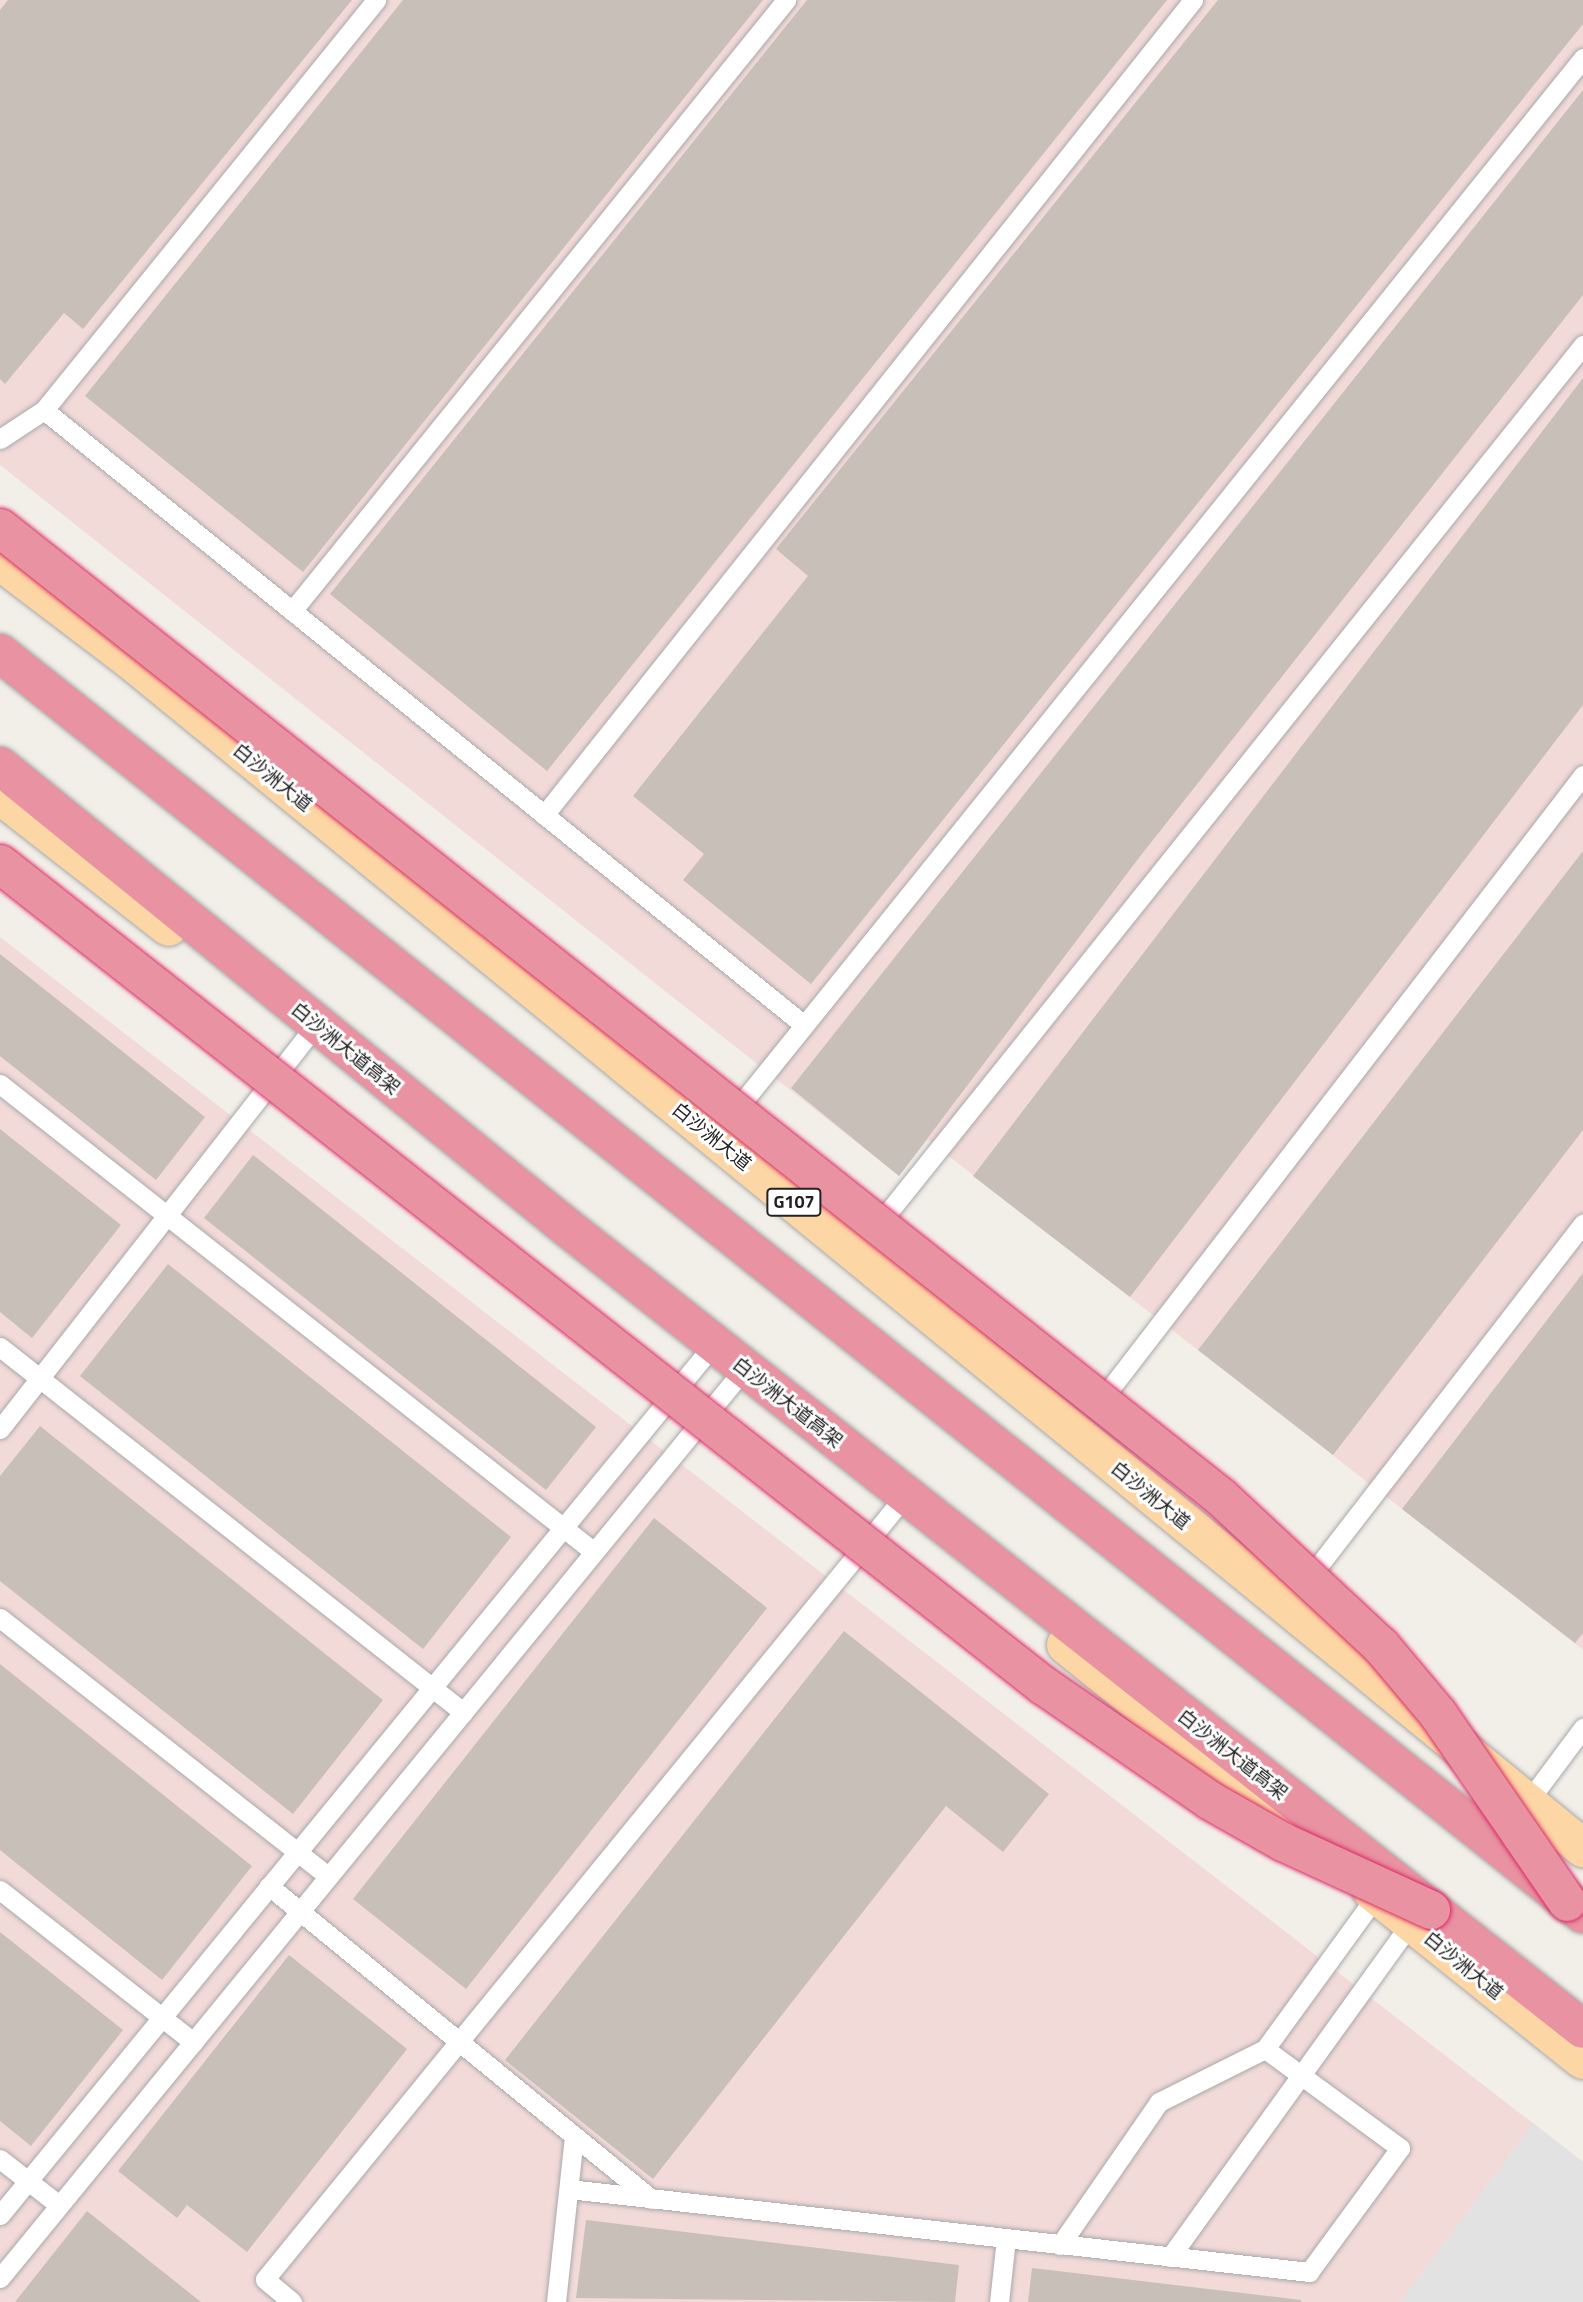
<!DOCTYPE html>
<meta charset="utf-8">
<style>
body{margin:0}
#map{position:relative;width:1583px;height:2302px;overflow:hidden;background:#f2efe9;font-family:"Titillium Web","Noto Sans SC",sans-serif}
div>[style]{position:absolute}
.commercial>*{inset:0;background:#f2dad9}
.parking>*{inset:0;background:#e2e2e2}
.building>*{inset:0;background:#c7bfb8}
.roads{filter:drop-shadow(0 0 2px #a9a9a9) drop-shadow(0 0 2px #a9a9a9)}
.lane>*{height:19px;margin:-9.5px;padding:0 9.5px;transform-origin:9.5px;border-radius:9.5px;background:#fff}
.primary>*{height:38px;margin:-19px;padding:0 19px;transform-origin:19px;border-radius:19px;background:#fcd6a4}
.highway>*{height:38px;margin:-19px;padding:0 19px;transform-origin:19px;border-radius:19px;background:#e892a2}
.bridges{filter:drop-shadow(0 0 2px #dc2a67) drop-shadow(0 0 2px #dc2a67)}
.highway-bridge>*{height:38px;margin:-19px;padding:0 19px;transform-origin:19px;border-radius:19px;background:#e892a2}
span{translate:-50% -50%;white-space:nowrap;text-align:center;line-height:1.15;-webkit-text-stroke:6px #fff;paint-order:stroke}
.shield-label span{padding:2px 5px;background:#fff;border:2px solid;border-radius:5px;-webkit-text-stroke-width:0}
.shield-label{font-size:18px;color:#222;font-weight:700}
.street-label{font-size:19px;color:#222}
</style>
<div id="map">
<div class="commercial">
<i style="clip-path:polygon(0 0,1583px 0,1583px 1650px,928px 1140px,899px 1176px,0 465px)"></i>
<i style="clip-path:polygon(0 937px,1583px 2162px,1583px 2302px,0 2302px)"></i>
</div>
<div class="parking">
<i style="clip-path:polygon(1533px 2123px,1583px 2162px,1583px 2302px,1400px 2302px)"></i>
</div>
<div class="building">
<i style="clip-path:polygon(8px 0,352px 0,83px 329px,64px 313px,5px 384px,0 379px,0 10px)"></i>
<i style="clip-path:polygon(403px 0,763px 0,303px 572px,85px 396px)"></i>
<i style="clip-path:polygon(807px 0,1167px 0,547px 771px,330px 594px)"></i>
<i style="clip-path:polygon(1218px 0,1583px 0,1583px 24px,811px 984px,683px 880px,704px 854px,633px 796px,808px 576px,776px 549px)"></i>
<i style="clip-path:polygon(1583px 90px,1583px 295px,1138px 859px,899px 1176px,791px 1088px)"></i>
<i style="clip-path:polygon(1583px 378px,1583px 705px,1130px 1297px,973px 1176px)"></i>
<i style="clip-path:polygon(1583px 851px,1583px 1130px,1333px 1455px,1198px 1350px)"></i>
<i style="clip-path:polygon(0 954px,205px 1117px,156px 1180px,0 1056px)"></i>
<i style="clip-path:polygon(0 1129px,121px 1225px,32px 1338px,0 1312px)"></i>
<i style="clip-path:polygon(253px 1155px,596px 1427px,546px 1490px,204px 1218px)"></i>
<i style="clip-path:polygon(168px 1264px,511px 1537px,423px 1649px,80px 1376px)"></i>
<i style="clip-path:polygon(1583px 1273px,1583px 1633px,1575px 1643px,1402px 1509px)"></i>
<i style="clip-path:polygon(40px 1426px,383px 1700px,293px 1814px,0 1581px,0 1476px)"></i>
<i style="clip-path:polygon(654px 1518px,767px 1608px,466px 1989px,353px 1899px)"></i>
<i style="clip-path:polygon(844px 1631px,1049px 1794px,1003px 1852px,946px 1806px,653px 2179px,505px 2060px)"></i>
<i style="clip-path:polygon(0 1664px,252px 1866px,162px 1980px,0 1850px)"></i>
<i style="clip-path:polygon(0 1932px,123px 2030px,31px 2146px,0 2121px)"></i>
<i style="clip-path:polygon(289px 1955px,407px 2049px,247px 2252px,187px 2205px,177px 2218px,118px 2171px)"></i>
<i style="clip-path:polygon(87px 2211px,147px 2259px,201px 2302px,15px 2302px)"></i>
<i style="clip-path:polygon(586px 2220px,959px 2265px,955px 2302px,576px 2298px)"></i>
<i style="clip-path:polygon(1032px 2268px,1301px 2300px,1301px 2302px,1028px 2302px)"></i>
</div>
<div class="roads">
<div class="lane">
<i style="left:44px;top:410px;width:978px;rotate:38.98deg"></i>
<i style="left:0;top:439px;width:53px;rotate:-33.4deg"></i>
<i style="left:44px;top:410px;width:528px;rotate:-51deg"></i>
<i style="left:292px;top:611px;width:786px;rotate:-51.04deg"></i>
<i style="left:544px;top:815px;width:1042px;rotate:-51.47deg"></i>
<i style="left:0;top:1084px;width:756px;rotate:38.23deg"></i>
<i style="left:732px;top:1115px;width:1357px;rotate:-51.16deg"></i>
<i style="left:874px;top:1230px;width:1134px;rotate:-51.3deg"></i>
<i style="left:0;top:1347px;width:590px;rotate:38.25deg"></i>
<i style="left:1096px;top:1407px;width:798px;rotate:-52.38deg"></i>
<i style="left:0;top:1429px;width:499px;rotate:-52deg"></i>
<i style="left:1306px;top:1582px;width:453px;rotate:-52.3deg"></i>
<i style="left:0;top:1618px;width:417px;rotate:38.2deg"></i>
<i style="left:1527px;top:1803px;width:94px;rotate:-53.3deg"></i>
<i style="left:269px;top:1886px;width:494px;rotate:39.3deg"></i>
<i style="left:0;top:1890px;width:246px;rotate:38.2deg"></i>
<i style="left:0;top:2159px;width:75px;rotate:37.9deg"></i>
<i style="left:569px;top:2189px;width:745px;rotate:6.4deg"></i>
<i style="left:1309px;top:2272px;width:154px;rotate:-53.7deg"></i>
<i style="left:1400px;top:2148px;width:167px;rotate:-143.7deg"></i>
<i style="left:0;top:2215px;width:1112px;rotate:-50.66deg"></i>
<i style="left:1060px;top:2245px;width:174px;rotate:-55.3deg"></i>
<i style="left:1159px;top:2102px;width:119px;rotate:-26.6deg"></i>
<i style="left:1265px;top:2049px;width:190px;rotate:-54deg"></i>
<i style="left:1170px;top:2257px;width:413px;rotate:-54.2deg"></i>
<i style="left:0;top:2278px;width:1160px;rotate:-50.7deg"></i>
<i style="left:292px;top:2302px;width:35px;rotate:-140deg"></i>
<i style="left:265px;top:2279px;width:996px;rotate:-50.75deg"></i>
<i style="left:556px;top:2302px;width:166px;rotate:-83.8deg"></i>
<i style="left:999px;top:2302px;width:63px;rotate:-83.7deg"></i>
</div>
<div class="primary">
<i style="left:0;top:561px;width:161px;rotate:37.2deg"></i>
<i style="left:128px;top:658px;width:1880px;rotate:39.28deg"></i>
<i style="left:0;top:795px;width:214px;rotate:38deg"></i>
<i style="left:1066px;top:1645px;width:332px;rotate:38.8deg"></i>
<i style="left:1372px;top:1891px;width:270px;rotate:38.7deg"></i>
</div>
<div class="highway">
<i style="left:0;top:653px;width:2024px;rotate:38.54deg"></i>
<i style="left:0;top:766px;width:721px;rotate:39.14deg"></i>
<i style="left:559px;top:1221px;width:1304px;rotate:38.28deg"></i>
</div>
</div>
<div class="bridges">
<div class="highway-bridge">
<i style="left:0;top:528px;width:1559px;rotate:38.44deg"></i>
<i style="left:1221px;top:1497px;width:219px;rotate:43deg"></i>
<i style="left:1381px;top:1646px;width:89px;rotate:50deg"></i>
<i style="left:1438px;top:1714px;width:228px;rotate:55.5deg"></i>
<i style="left:0;top:864px;width:1329px;rotate:38.22deg"></i>
<i style="left:1044px;top:1686px;width:201px;rotate:34.6deg"></i>
<i style="left:1209px;top:1800px;width:85px;rotate:29.6deg"></i>
<i style="left:1283px;top:1842px;width:163px;rotate:24.7deg"></i>
</div>
</div>
<div class="shield-label">
<span style="left:794px;top:1202px">G107</span>
</div>
<div class="street-label">
<span style="left:273px;top:777px;rotate:39deg">白沙洲大道</span>
<span style="left:346px;top:1048px;rotate:39deg">白沙洲大道高架</span>
<span style="left:712px;top:1136px;rotate:39deg">白沙洲大道</span>
<span style="left:788px;top:1402px;rotate:38deg">白沙洲大道高架</span>
<span style="left:1151px;top:1495px;rotate:39deg">白沙洲大道</span>
<span style="left:1233px;top:1754px;rotate:38deg">白沙洲大道高架</span>
<span style="left:1464px;top:1965px;rotate:39deg">白沙洲大道</span>
</div>
</div>
